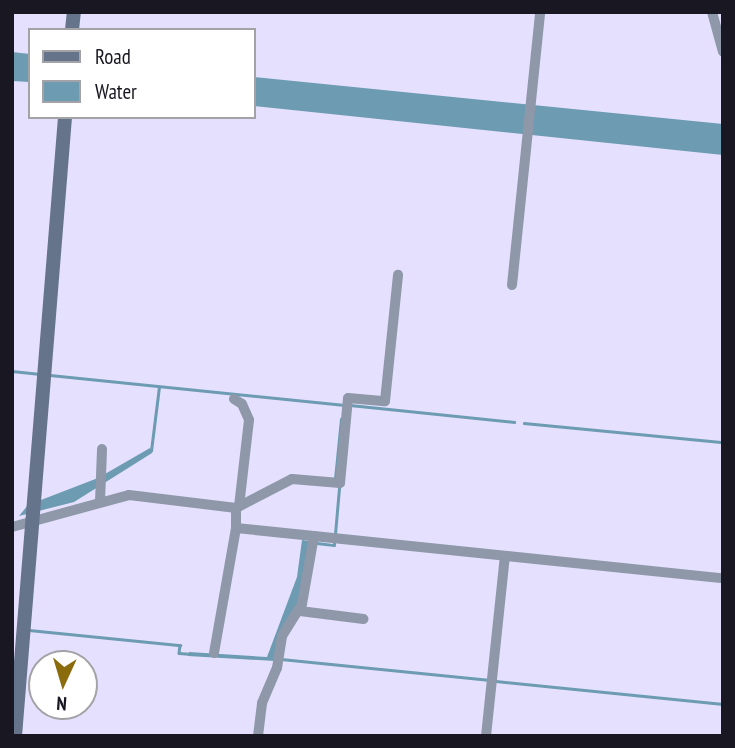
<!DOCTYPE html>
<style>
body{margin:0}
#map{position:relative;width:735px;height:748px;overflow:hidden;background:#e5e0fe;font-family:"PT Sans Narrow",sans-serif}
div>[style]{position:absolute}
.water>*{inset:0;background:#6c9bb2}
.stream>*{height:2.5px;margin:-1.25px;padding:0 1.25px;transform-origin:1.25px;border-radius:1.25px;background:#6c9bb2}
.street>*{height:10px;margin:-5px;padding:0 5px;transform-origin:5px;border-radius:5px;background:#8e98a9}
.secondary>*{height:14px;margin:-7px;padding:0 7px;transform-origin:7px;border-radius:7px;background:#65738b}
span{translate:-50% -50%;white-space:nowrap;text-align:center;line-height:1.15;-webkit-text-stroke:6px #fff;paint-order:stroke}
.frame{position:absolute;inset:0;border:14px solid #191721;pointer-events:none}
.legend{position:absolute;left:28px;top:28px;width:228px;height:91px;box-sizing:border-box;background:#fff;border:2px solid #a3a2a6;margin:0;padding:9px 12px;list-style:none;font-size:21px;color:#191721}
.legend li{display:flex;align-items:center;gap:14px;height:35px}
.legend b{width:35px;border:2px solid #a3a2a6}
.north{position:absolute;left:28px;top:650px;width:70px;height:70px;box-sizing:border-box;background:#fff;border:2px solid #a3a2a6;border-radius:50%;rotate:184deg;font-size:19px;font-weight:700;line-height:28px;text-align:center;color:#191721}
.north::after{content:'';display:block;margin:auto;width:24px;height:32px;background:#8b6c0d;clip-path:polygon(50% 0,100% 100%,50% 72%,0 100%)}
</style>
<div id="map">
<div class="water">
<i style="clip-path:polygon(12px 52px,30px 54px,30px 82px,12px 81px)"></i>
<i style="clip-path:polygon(254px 77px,723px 124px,723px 155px,254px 106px)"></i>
<i style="clip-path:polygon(150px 448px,152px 453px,74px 502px,19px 516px,28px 505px,98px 478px)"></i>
<i style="clip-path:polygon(302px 540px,310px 541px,305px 584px,275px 661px,188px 656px,189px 652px,267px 657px,297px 577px)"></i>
</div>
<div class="stream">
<i style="left:12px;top:371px;width:28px;rotate:6deg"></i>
<i style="left:50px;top:375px;width:296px;rotate:5.8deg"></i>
<i style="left:350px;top:405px;width:165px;rotate:5.9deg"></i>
<i style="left:524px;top:423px;width:200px;rotate:5.5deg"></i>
<i style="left:151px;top:451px;width:64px;rotate:-82.9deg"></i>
<i style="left:335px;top:479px;width:60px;rotate:-84.3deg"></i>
<i style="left:335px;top:534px;width:46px;rotate:-85deg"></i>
<i style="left:317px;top:543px;width:17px;rotate:7deg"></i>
<i style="left:334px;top:545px;width:5px;rotate:-90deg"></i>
<i style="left:29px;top:630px;width:152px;rotate:5.7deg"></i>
<i style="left:180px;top:645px;width:8px;rotate:97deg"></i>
<i style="left:179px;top:653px;width:12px;rotate:5deg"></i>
<i style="left:281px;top:659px;width:210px;rotate:5.7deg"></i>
<i style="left:496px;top:681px;width:228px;rotate:5.8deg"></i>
</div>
<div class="street">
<i style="left:712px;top:12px;width:41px;rotate:74.6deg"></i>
<i style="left:512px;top:285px;width:274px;rotate:-84.1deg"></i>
<i style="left:234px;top:399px;width:9px;rotate:32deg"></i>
<i style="left:242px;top:404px;width:17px;rotate:66deg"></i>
<i style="left:249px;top:420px;width:87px;rotate:96.6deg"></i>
<i style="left:100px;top:502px;width:53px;rotate:-87.8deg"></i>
<i style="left:236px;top:508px;width:63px;rotate:-27.4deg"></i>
<i style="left:292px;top:479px;width:48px;rotate:4.8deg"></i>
<i style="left:340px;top:483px;width:85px;rotate:-84.6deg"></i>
<i style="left:348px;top:398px;width:37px;rotate:5deg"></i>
<i style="left:385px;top:401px;width:127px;rotate:-84.1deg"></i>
<i style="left:12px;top:527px;width:121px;rotate:-15.3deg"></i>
<i style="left:129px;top:495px;width:108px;rotate:6.9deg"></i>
<i style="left:236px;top:508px;width:20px;rotate:90deg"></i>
<i style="left:236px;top:528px;width:490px;rotate:5.9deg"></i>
<i style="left:300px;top:611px;width:64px;rotate:7.2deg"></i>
<i style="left:214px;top:653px;width:127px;rotate:-80deg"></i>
<i style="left:258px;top:736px;width:33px;rotate:-83deg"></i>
<i style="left:262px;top:703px;width:38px;rotate:-67deg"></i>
<i style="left:277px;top:668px;width:32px;rotate:-81deg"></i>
<i style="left:282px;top:636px;width:38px;rotate:-58deg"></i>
<i style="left:302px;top:604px;width:69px;rotate:-80deg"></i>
<i style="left:486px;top:736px;width:181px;rotate:-84deg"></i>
</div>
<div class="secondary">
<i style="left:72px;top:30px;width:18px;rotate:-84deg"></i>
<i style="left:15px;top:736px;width:621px;rotate:-85.38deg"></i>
</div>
<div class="frame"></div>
<ul class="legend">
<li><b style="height:9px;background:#65738b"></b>Road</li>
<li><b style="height:19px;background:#6c9bb2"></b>Water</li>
</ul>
<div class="north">N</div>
</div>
